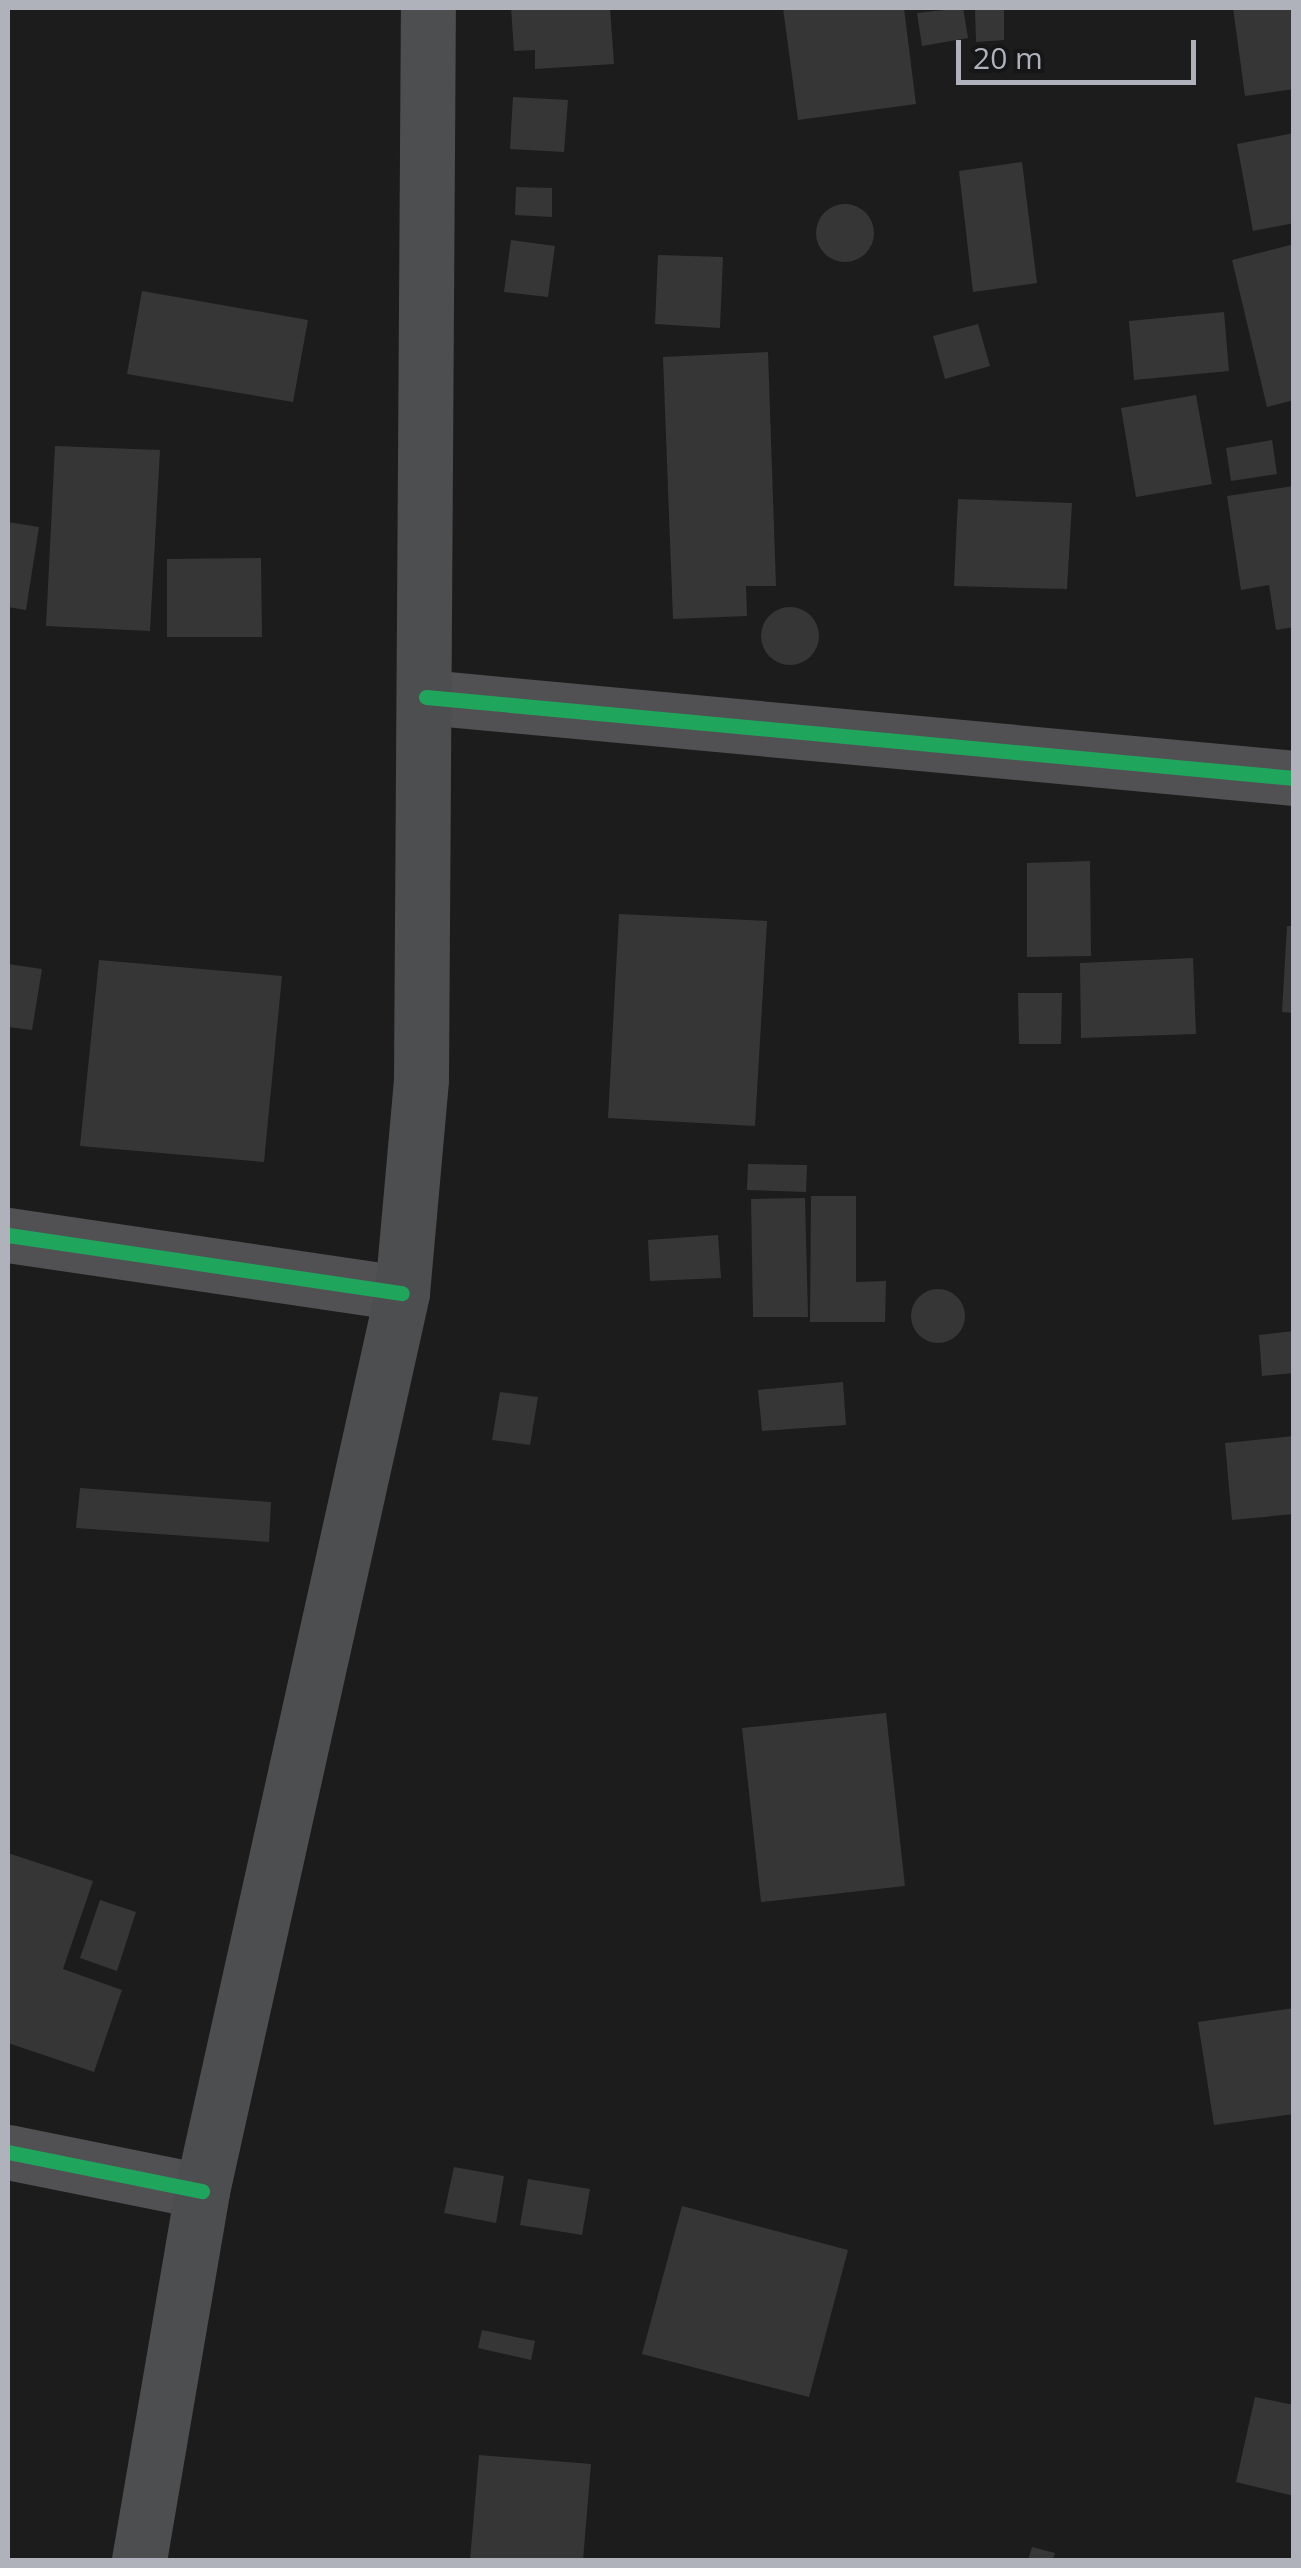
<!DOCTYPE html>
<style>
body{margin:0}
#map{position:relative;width:1301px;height:2568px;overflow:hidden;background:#1c1c1c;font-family:"Open Sans",sans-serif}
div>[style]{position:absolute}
.building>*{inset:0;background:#363637}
.round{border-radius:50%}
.minor>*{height:55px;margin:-27.5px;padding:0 27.5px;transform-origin:27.5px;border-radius:27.5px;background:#515154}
.primary>*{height:55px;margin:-27.5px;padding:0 27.5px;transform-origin:27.5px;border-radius:27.5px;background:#4d4e50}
.cycleway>*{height:15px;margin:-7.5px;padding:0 7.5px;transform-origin:7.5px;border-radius:7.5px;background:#20a55d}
span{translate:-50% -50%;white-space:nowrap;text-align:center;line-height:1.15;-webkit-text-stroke:8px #161618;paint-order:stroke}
.frame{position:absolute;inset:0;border:10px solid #afb2bb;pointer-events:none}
.scale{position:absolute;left:956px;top:40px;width:240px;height:45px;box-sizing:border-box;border:5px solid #afb2bb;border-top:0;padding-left:12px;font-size:30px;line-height:35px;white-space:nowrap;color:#afb2bb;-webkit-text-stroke:8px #161618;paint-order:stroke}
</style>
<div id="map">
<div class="building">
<i style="clip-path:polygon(511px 8px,610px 8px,614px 64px,535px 69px,535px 50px,514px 51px)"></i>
<i style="clip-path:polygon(783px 8px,904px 8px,916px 104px,798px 120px)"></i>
<i style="clip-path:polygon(963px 8px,968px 38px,922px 46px,917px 13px)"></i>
<i style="clip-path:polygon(1004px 8px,1004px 40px,976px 42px,975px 9px)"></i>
<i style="clip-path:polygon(1233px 8px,1294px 8px,1294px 89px,1245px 96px)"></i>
<i style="clip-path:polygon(513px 97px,568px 100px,564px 152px,510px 149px)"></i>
<i style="clip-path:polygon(1294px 133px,1294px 223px,1253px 231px,1237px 144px)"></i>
<i style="clip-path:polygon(1022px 162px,1037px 283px,973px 292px,959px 171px)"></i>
<i style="clip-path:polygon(516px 187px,552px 188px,552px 217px,515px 215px)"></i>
<i class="round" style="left:816px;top:204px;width:58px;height:58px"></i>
<i style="clip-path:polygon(511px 240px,555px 246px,548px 297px,504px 292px)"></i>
<i style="clip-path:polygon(1294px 244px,1294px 400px,1267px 407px,1232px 260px)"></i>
<i style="clip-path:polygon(658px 255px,723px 257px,720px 328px,655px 324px)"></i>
<i style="clip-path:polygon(142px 291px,308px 320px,293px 402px,127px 374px)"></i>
<i style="clip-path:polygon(1224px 312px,1229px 371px,1134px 380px,1129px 321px)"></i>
<i style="clip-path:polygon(978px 324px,990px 366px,945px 379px,933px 336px)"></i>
<i style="clip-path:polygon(768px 352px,776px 586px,746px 586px,747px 616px,673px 619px,663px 357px)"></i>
<i style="clip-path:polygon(1196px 395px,1212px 484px,1136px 497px,1121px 408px)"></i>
<i style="clip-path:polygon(1272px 440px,1277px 474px,1231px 481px,1226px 448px)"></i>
<i style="clip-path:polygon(55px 446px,160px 450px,150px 631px,46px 626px)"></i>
<i style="clip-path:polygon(1294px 486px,1294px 627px,1276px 630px,1269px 585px,1241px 590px,1227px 496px)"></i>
<i style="clip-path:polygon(958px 499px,1072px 503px,1067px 589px,954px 586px)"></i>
<i style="clip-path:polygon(8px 522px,39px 527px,26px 610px,8px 607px)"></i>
<i style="clip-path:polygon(261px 558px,262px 637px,167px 637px,167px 559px)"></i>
<i class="round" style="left:761px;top:607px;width:58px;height:58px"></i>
<i style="clip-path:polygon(1090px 861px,1091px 956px,1027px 957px,1027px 863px)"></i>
<i style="clip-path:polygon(619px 914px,767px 921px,755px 1126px,608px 1118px)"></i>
<i style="clip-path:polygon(1287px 926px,1294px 926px,1294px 1013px,1282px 1012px)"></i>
<i style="clip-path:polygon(1193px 958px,1196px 1034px,1081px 1038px,1080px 963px)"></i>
<i style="clip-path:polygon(99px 960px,282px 976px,264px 1162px,80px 1146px)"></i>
<i style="clip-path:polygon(8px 964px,42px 969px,32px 1030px,8px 1027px)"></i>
<i style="clip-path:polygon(1018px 993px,1062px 993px,1061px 1044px,1019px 1044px)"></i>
<i style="clip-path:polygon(748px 1164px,807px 1165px,806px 1192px,747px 1190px)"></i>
<i style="clip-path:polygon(811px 1196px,856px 1196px,856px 1282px,886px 1281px,885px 1322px,810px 1322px)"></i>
<i style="clip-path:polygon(805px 1198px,808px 1317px,753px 1317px,751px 1199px)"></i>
<i style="clip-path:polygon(718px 1235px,721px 1278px,650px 1281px,648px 1240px)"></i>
<i class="round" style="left:911px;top:1289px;width:54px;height:54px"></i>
<i style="clip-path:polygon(1294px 1331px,1294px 1373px,1262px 1376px,1259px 1335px)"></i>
<i style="clip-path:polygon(843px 1382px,846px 1425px,762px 1431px,758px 1390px)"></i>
<i style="clip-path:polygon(500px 1392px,538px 1397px,530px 1445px,492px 1440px)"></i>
<i style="clip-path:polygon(1294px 1436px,1294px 1514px,1232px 1520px,1225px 1443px)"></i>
<i style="clip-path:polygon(80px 1488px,271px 1502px,269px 1542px,76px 1528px)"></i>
<i style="clip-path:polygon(886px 1713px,905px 1886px,761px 1902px,742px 1728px)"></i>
<i style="clip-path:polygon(8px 1853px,93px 1881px,63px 1969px,122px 1990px,94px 2072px,8px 2043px)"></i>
<i style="clip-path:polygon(100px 1900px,136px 1912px,117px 1971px,80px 1958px)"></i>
<i style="clip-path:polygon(1294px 2008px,1294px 2114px,1214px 2125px,1198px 2022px)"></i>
<i style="clip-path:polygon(454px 2167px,504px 2176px,496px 2223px,444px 2213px)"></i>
<i style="clip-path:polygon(528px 2179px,590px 2189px,582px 2235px,520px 2225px)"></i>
<i style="clip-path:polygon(682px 2206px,848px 2250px,809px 2397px,642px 2354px)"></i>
<i style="clip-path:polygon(482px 2330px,535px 2341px,531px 2360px,478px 2348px)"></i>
<i style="clip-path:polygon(1255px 2397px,1294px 2405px,1294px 2496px,1236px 2482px)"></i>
<i style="clip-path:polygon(479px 2455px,591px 2464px,583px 2560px,470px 2560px)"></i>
<i style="clip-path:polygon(1032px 2547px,1055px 2553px,1053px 2560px,1028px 2560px)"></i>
</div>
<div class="minor">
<i style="left:426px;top:697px;width:872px;rotate:5.33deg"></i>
<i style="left:8px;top:1235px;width:398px;rotate:8.4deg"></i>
<i style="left:8px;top:2152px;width:198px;rotate:11.4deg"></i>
</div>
<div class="primary">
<i style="left:139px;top:2560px;width:374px;rotate:-80.3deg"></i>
<i style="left:202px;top:2191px;width:920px;rotate:-77.44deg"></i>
<i style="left:402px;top:1293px;width:215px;rotate:-84.9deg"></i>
<i style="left:421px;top:1079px;width:1071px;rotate:-89.63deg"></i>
</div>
<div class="cycleway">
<i style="left:426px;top:697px;width:872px;rotate:5.33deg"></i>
<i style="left:8px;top:1235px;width:398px;rotate:8.4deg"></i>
<i style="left:8px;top:2152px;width:198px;rotate:11.4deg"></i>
</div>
<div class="frame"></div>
<div class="scale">20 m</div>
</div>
